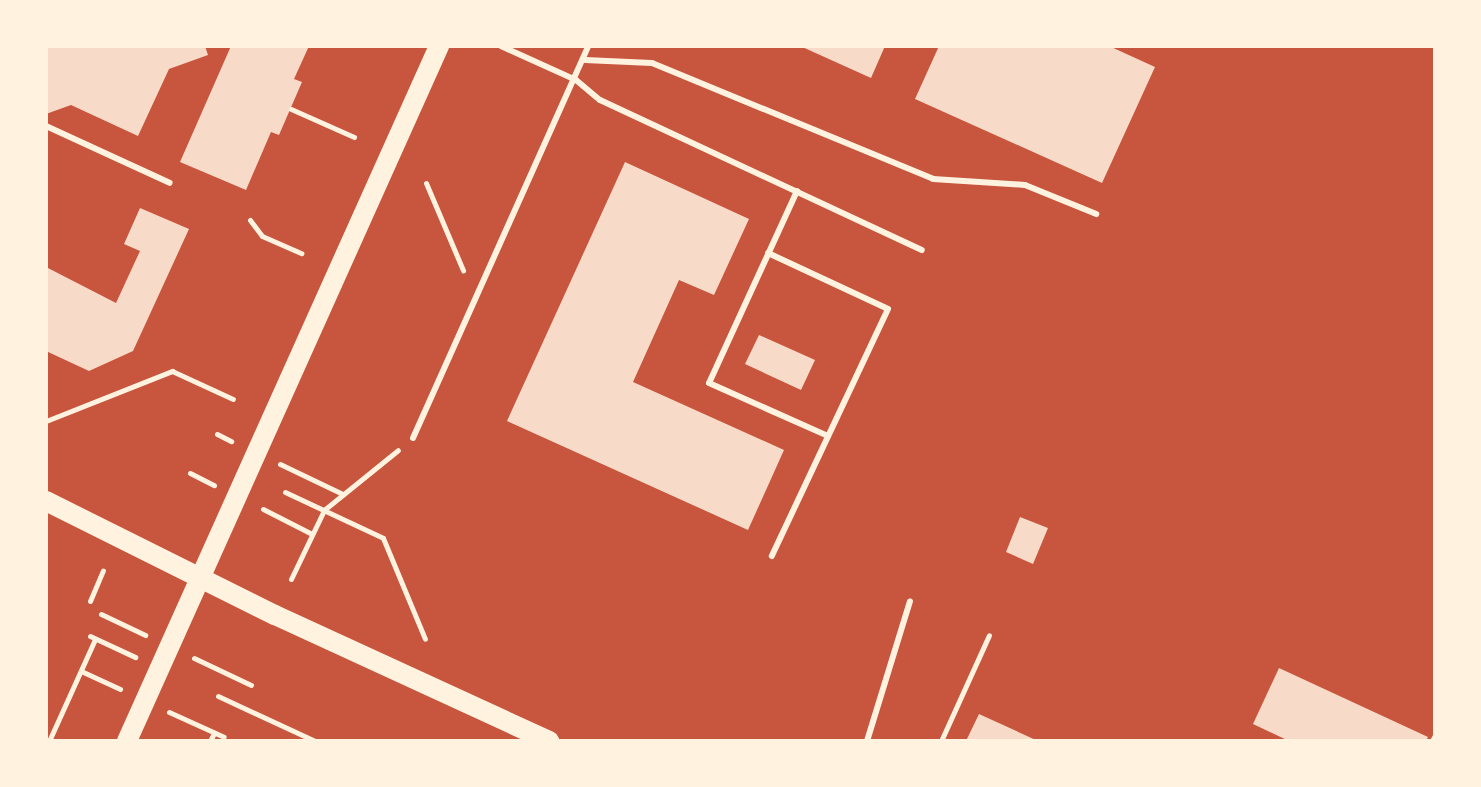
<!DOCTYPE html>
<style>
body{margin:0}
#map{position:relative;width:1481px;height:787px;overflow:hidden;background:#c8553d;font-family:"Sofia Sans Condensed",sans-serif}
div>[style]{position:absolute}
.building>*{inset:0;background:#f7dbc8}
.path>*{height:5px;margin:-2.5px;padding:0 2.5px;transform-origin:2.5px;border-radius:2.5px;background:#fff3e0}
.service>*{height:6px;margin:-3px;padding:0 3px;transform-origin:3px;border-radius:3px;background:#fff3e0}
.primary>*{height:20px;margin:-10px;padding:0 10px;transform-origin:10px;border-radius:10px;background:#fff3e0}
span{translate:-50% -50%;white-space:nowrap;text-align:center;line-height:1.15;-webkit-text-stroke:8px #fff3e0;paint-order:stroke}
.frame{position:absolute;inset:0;border:48px solid #fff3e0;pointer-events:none}
</style>
<div id="map">
<div class="building">
<i style="clip-path:polygon(46px 46px,205px 46px,208px 55px,169px 69px,138px 136px,71px 105px,46px 114px)"></i>
<i style="clip-path:polygon(231px 46px,309px 46px,294px 79px,302px 82px,279px 135px,271px 132px,246px 190px,180px 162px)"></i>
<i style="clip-path:polygon(800px 46px,885px 46px,871px 78px)"></i>
<i style="clip-path:polygon(939px 46px,1109px 46px,1155px 67px,1102px 183px,915px 99px)"></i>
<i style="clip-path:polygon(625px 162px,749px 219px,714px 295px,679px 280px,633px 382px,784px 450px,748px 530px,507px 421px)"></i>
<i style="clip-path:polygon(140px 208px,189px 229px,133px 351px,89px 371px,46px 351px,46px 267px,116px 303px,140px 251px,124px 244px)"></i>
<i style="clip-path:polygon(759px 335px,815px 360px,801px 390px,745px 364px)"></i>
<i style="clip-path:polygon(1020px 517px,1048px 528px,1033px 564px,1006px 552px)"></i>
<i style="clip-path:polygon(1279px 668px,1428px 737px,1426px 741px,1289px 741px,1253px 724px)"></i>
<i style="clip-path:polygon(979px 714px,1038px 741px,966px 741px)"></i>
</div>
<div class="path">
<i style="left:291px;top:109px;width:69px;rotate:24deg"></i>
<i style="left:426px;top:183px;width:95px;rotate:67deg"></i>
<i style="left:250px;top:220px;width:20px;rotate:53deg"></i>
<i style="left:262px;top:236px;width:43px;rotate:23.6deg"></i>
<i style="left:46px;top:421px;width:136px;rotate:-21.6deg"></i>
<i style="left:172px;top:371px;width:67px;rotate:24.7deg"></i>
<i style="left:217px;top:434px;width:16px;rotate:27deg"></i>
<i style="left:280px;top:464px;width:70px;rotate:25.5deg"></i>
<i style="left:190px;top:473px;width:27px;rotate:27deg"></i>
<i style="left:285px;top:492px;width:108px;rotate:25.1deg"></i>
<i style="left:383px;top:538px;width:109px;rotate:67.4deg"></i>
<i style="left:263px;top:509px;width:55px;rotate:27deg"></i>
<i style="left:291px;top:579px;width:76px;rotate:-64.4deg"></i>
<i style="left:324px;top:510px;width:95px;rotate:-39deg"></i>
<i style="left:90px;top:601px;width:33px;rotate:-67deg"></i>
<i style="left:101px;top:614px;width:49px;rotate:25.5deg"></i>
<i style="left:90px;top:636px;width:50px;rotate:25deg"></i>
<i style="left:194px;top:658px;width:63px;rotate:25.3deg"></i>
<i style="left:81px;top:671px;width:43px;rotate:24.8deg"></i>
<i style="left:218px;top:696px;width:107px;rotate:24.9deg"></i>
<i style="left:169px;top:712px;width:60px;rotate:24.4deg"></i>
<i style="left:49px;top:741px;width:112px;rotate:-65.7deg"></i>
<i style="left:210px;top:741px;width:9px;rotate:-63deg"></i>
<i style="left:941px;top:741px;width:116px;rotate:-65.6deg"></i>
<i style="left:1432px;top:741px;width:7px;rotate:-63deg"></i>
</div>
<div class="service">
<i style="left:501px;top:46px;width:82px;rotate:24.4deg"></i>
<i style="left:576px;top:80px;width:31px;rotate:40deg"></i>
<i style="left:600px;top:100px;width:355px;rotate:25deg"></i>
<i style="left:585px;top:60px;width:67px;rotate:2.6deg"></i>
<i style="left:652px;top:63px;width:304px;rotate:22.4deg"></i>
<i style="left:933px;top:179px;width:92px;rotate:3.7deg"></i>
<i style="left:1025px;top:185px;width:77px;rotate:22.2deg"></i>
<i style="left:46px;top:126px;width:136px;rotate:24.7deg"></i>
<i style="left:797px;top:191px;width:211px;rotate:114.6deg"></i>
<i style="left:709px;top:383px;width:130px;rotate:24deg"></i>
<i style="left:768px;top:253px;width:132px;rotate:25deg"></i>
<i style="left:888px;top:309px;width:273px;rotate:115.2deg"></i>
<i style="left:413px;top:438px;width:429px;rotate:-65.9deg"></i>
<i style="left:867px;top:741px;width:146px;rotate:-72.9deg"></i>
</div>
<div class="primary">
<i style="left:46px;top:501px;width:256px;rotate:26.5deg"></i>
<i style="left:275px;top:615px;width:302px;rotate:24.7deg"></i>
<i style="left:127px;top:741px;width:762px;rotate:-65.82deg"></i>
</div>
<div class="frame"></div>
</div>
